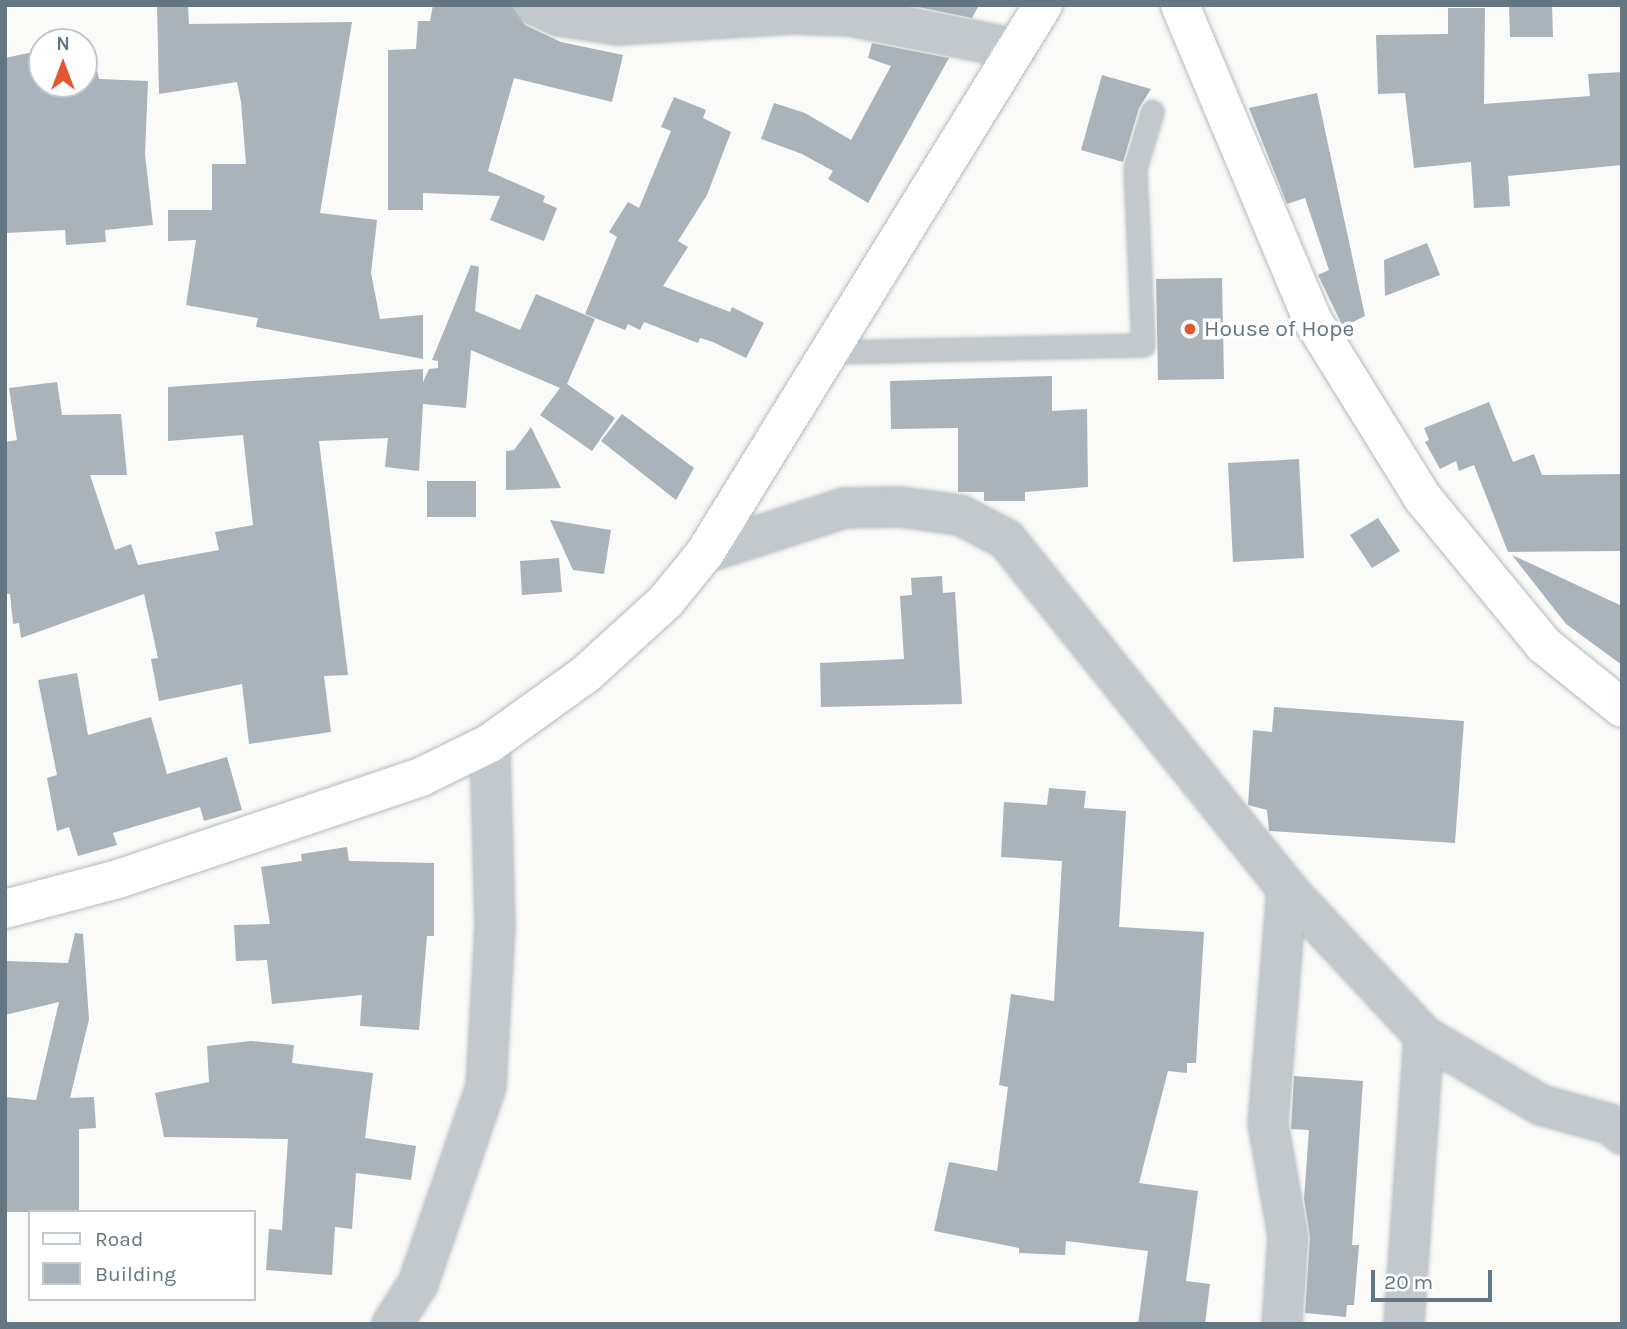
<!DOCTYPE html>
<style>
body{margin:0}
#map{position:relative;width:1627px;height:1329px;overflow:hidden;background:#fafaf8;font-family:Karla,sans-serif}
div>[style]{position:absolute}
.building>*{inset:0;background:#aab3b9}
.roads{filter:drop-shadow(0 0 2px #b3babf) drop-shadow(0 0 2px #b3babf)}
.lane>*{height:21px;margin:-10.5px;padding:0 10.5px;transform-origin:10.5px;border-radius:10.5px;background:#c3c8cc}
.street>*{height:38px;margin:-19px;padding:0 19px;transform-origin:19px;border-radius:19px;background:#c3c8cc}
.secondary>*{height:38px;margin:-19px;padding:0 19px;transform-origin:19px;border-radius:19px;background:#fff}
.dots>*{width:19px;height:19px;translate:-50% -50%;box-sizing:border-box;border:4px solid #fff;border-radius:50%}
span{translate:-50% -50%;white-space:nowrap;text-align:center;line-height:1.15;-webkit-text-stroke:7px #fff;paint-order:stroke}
.poi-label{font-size:23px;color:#657683}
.left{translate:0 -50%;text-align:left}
.frame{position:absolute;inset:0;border:7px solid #657683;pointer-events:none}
.legend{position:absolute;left:28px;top:1210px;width:228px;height:91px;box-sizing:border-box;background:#fff;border:2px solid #c1c8cd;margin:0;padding:9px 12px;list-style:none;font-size:21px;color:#657683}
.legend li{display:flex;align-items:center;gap:14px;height:35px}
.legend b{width:35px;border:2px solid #c1c8cd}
.north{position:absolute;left:28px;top:28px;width:70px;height:70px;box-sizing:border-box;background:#fff;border:2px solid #c1c8cd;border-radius:50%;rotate:0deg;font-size:19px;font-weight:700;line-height:28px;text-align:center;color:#657683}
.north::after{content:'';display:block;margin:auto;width:24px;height:32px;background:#e4572e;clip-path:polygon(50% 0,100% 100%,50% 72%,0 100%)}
.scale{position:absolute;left:1371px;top:1270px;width:121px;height:32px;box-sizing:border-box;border:4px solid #657683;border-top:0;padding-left:9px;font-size:21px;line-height:24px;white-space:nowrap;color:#657683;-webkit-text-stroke:5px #fff;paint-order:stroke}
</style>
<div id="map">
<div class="building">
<i style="clip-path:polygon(157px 5px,188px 5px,189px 24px,352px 22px,320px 213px,377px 220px,371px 273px,380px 319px,423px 315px,423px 359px,256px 327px,258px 318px,186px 305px,196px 240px,168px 241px,168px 210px,212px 210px,212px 164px,246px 164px,241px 102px,237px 82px,159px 94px)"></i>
<i style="clip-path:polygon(433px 5px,512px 5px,525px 25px,561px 42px,623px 55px,612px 102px,514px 78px,488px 171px,545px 196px,543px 202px,557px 208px,544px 241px,490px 220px,500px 196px,423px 193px,423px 210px,388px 210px,388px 50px,416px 49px,418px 21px,430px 21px)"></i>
<i style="clip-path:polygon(908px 5px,979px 5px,972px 18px)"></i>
<i style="clip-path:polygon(1509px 5px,1552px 5px,1553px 37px,1510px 37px)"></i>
<i style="clip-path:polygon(1448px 8px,1485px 8px,1484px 104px,1590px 96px,1588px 74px,1622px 72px,1622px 165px,1508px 176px,1510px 206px,1474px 208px,1471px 162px,1414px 168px,1405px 93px,1378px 94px,1376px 35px,1448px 34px)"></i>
<i style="clip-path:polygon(90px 40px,99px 79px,148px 81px,145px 154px,153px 225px,105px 230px,106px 242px,66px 245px,65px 230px,5px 233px,5px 58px,42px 50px,42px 84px,84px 84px,82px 42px)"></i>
<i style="clip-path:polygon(872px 43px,949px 58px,868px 203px,828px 179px,833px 171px,802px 154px,761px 139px,774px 103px,805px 113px,851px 140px,891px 66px,868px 58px)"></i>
<i style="clip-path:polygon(1102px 75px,1151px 89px,1139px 108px,1123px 162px,1081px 150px)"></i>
<i style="clip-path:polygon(1317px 93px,1365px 316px,1343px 327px,1318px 275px,1329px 270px,1305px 198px,1287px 204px,1249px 108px)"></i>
<i style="clip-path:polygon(674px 97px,706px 110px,703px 118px,731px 132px,707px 195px,678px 241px,688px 247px,663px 286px,730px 312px,732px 307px,764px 323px,746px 358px,713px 342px,700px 338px,698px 343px,644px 322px,640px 330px,628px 324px,625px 330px,585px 314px,617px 237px,609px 232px,628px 202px,639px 208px,671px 131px,661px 127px)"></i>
<i style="clip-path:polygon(1427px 243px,1440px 275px,1385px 296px,1384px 260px)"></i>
<i style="clip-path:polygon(471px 265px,479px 267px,475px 311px,520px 330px,536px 294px,595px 319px,567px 384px,615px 418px,592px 451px,540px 415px,560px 388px,471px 350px,466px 408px,423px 404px,419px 471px,385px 467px,388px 438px,319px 441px,348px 675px,324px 676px,331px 732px,249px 744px,242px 684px,159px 701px,151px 659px,158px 658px,144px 594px,21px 638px,19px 623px,13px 624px,10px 594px,5px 594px,5px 442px,17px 440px,9px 388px,57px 382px,62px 415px,121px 414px,127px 475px,90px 475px,115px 550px,131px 544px,138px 565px,219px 550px,215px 532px,253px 525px,243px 435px,168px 441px,168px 387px,423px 369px,423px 382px,429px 369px,438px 368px,438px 361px,432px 360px)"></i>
<i style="clip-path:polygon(1222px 278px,1224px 379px,1158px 380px,1156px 279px)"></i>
<i style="clip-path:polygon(1052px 376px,1052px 411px,1087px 409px,1088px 487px,1025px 492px,1025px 501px,984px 501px,984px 492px,958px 492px,958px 428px,891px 429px,890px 381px)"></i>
<i style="clip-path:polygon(1489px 402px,1513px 462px,1534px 454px,1542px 475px,1622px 474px,1622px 551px,1508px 552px,1474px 465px,1459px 471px,1456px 461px,1440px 469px,1425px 442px,1429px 440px,1424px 428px)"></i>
<i style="clip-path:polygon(622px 414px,694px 468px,676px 500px,601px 441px)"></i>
<i style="clip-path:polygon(531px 427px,561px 488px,506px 490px,506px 451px,514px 450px)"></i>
<i style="clip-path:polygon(1299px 459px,1304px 558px,1233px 562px,1228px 463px)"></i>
<i style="clip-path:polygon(427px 481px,476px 481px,476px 517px,427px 517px)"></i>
<i style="clip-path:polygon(1378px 518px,1400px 551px,1372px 568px,1350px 535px)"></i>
<i style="clip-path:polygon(550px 520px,611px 530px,604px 574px,573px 570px)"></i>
<i style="clip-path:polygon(1512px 555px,1622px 606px,1622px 665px,1566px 624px)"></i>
<i style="clip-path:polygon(559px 558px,562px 592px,522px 595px,520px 561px)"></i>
<i style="clip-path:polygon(942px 576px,943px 593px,955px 592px,962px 704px,821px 707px,820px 663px,904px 659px,900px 596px,912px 595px,911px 578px)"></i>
<i style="clip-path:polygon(77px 673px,88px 735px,151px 717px,167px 774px,227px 757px,242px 810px,204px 821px,200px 807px,113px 833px,117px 845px,78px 856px,69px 827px,57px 831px,47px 778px,57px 775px,38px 680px)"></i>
<i style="clip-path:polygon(1274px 707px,1464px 721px,1455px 843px,1269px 831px,1267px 810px,1248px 805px,1253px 730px,1272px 732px)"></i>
<i style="clip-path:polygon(1049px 788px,1086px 791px,1084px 808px,1126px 811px,1119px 927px,1204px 932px,1196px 1063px,1187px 1063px,1187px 1073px,1168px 1071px,1139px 1183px,1198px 1191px,1186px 1281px,1210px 1284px,1205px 1324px,1138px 1324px,1148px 1251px,1066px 1241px,1065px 1255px,1019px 1253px,1019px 1248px,934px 1231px,949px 1162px,997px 1171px,1008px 1087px,999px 1085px,1011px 994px,1054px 1001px,1062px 861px,1001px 857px,1004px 802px,1047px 805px)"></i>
<i style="clip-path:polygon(347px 847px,349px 861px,434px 863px,434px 936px,427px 936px,419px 1030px,360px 1026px,362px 995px,272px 1004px,267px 960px,236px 961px,234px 925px,270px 924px,261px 867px,302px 861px,301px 854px)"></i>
<i style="clip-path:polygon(75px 933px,83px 934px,89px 1019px,70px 1098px,94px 1097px,96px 1128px,79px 1129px,79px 1212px,5px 1212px,5px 1097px,36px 1100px,59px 1002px,5px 1015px,5px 961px,68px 963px)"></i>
<i style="clip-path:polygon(251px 1041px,294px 1045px,292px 1063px,373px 1073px,365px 1138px,416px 1146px,411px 1180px,356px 1173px,352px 1229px,335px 1227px,332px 1275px,266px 1270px,269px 1229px,282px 1230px,288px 1139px,164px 1137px,155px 1093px,209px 1082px,207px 1046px)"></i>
<i style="clip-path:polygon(1294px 1076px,1363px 1081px,1352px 1245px,1359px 1245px,1354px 1305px,1347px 1305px,1346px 1317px,1305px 1313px,1310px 1237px,1304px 1199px,1309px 1130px,1291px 1129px)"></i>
</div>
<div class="roads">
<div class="lane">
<i style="left:830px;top:352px;width:313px;rotate:-1.3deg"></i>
<i style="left:1143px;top:345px;width:177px;rotate:-92.6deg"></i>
<i style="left:1135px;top:168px;width:59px;rotate:-73.1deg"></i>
</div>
<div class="street">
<i style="left:534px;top:5px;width:27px;rotate:24deg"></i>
<i style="left:559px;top:16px;width:59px;rotate:8.8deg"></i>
<i style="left:617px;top:25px;width:175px;rotate:-3.6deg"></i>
<i style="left:792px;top:14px;width:58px;rotate:2deg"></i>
<i style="left:850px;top:16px;width:170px;rotate:11.2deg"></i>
<i style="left:705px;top:553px;width:146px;rotate:-17.9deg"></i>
<i style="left:844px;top:508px;width:56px;rotate:-1deg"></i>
<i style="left:900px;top:507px;width:61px;rotate:7.6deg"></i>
<i style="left:960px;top:515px;width:52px;rotate:27.6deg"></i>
<i style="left:1006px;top:539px;width:449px;rotate:51.2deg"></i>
<i style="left:1287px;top:889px;width:201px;rotate:47deg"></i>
<i style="left:1424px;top:1036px;width:289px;rotate:94deg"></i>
<i style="left:1424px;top:1036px;width:136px;rotate:30.5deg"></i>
<i style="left:1541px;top:1105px;width:72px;rotate:15.4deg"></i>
<i style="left:1610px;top:1124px;width:16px;rotate:40deg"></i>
<i style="left:392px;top:1324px;width:48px;rotate:-57deg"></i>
<i style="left:418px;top:1284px;width:208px;rotate:-71deg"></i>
<i style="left:486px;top:1087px;width:161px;rotate:-86.8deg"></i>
<i style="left:495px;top:926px;width:183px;rotate:-91.6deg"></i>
<i style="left:1282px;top:1324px;width:88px;rotate:-86.1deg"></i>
<i style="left:1288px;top:1236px;width:114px;rotate:-100.1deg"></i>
<i style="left:1268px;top:1124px;width:236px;rotate:-85.4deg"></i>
</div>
<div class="secondary">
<i style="left:1180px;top:5px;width:343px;rotate:67.2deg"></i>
<i style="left:1313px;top:321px;width:207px;rotate:58.2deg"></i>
<i style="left:1422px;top:497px;width:192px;rotate:50.5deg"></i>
<i style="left:1544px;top:645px;width:100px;rotate:38.9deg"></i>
<i style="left:5px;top:909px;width:117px;rotate:-14.9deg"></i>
<i style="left:118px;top:879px;width:320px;rotate:-18.6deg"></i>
<i style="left:421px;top:777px;width:77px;rotate:-26.2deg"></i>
<i style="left:490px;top:743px;width:118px;rotate:-35.7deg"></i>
<i style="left:586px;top:674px;width:108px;rotate:-42.4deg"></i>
<i style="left:666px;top:601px;width:62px;rotate:-50.9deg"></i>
<i style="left:705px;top:553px;width:644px;rotate:-58.33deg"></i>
</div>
</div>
<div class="dots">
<i style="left:1190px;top:329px;background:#e4572e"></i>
</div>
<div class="poi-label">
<span class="left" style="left:1204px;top:329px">House of Hope</span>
</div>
<div class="frame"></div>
<ul class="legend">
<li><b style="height:9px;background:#fff"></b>Road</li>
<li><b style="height:19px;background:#aab3b9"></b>Building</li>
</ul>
<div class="north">N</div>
<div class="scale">20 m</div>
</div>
